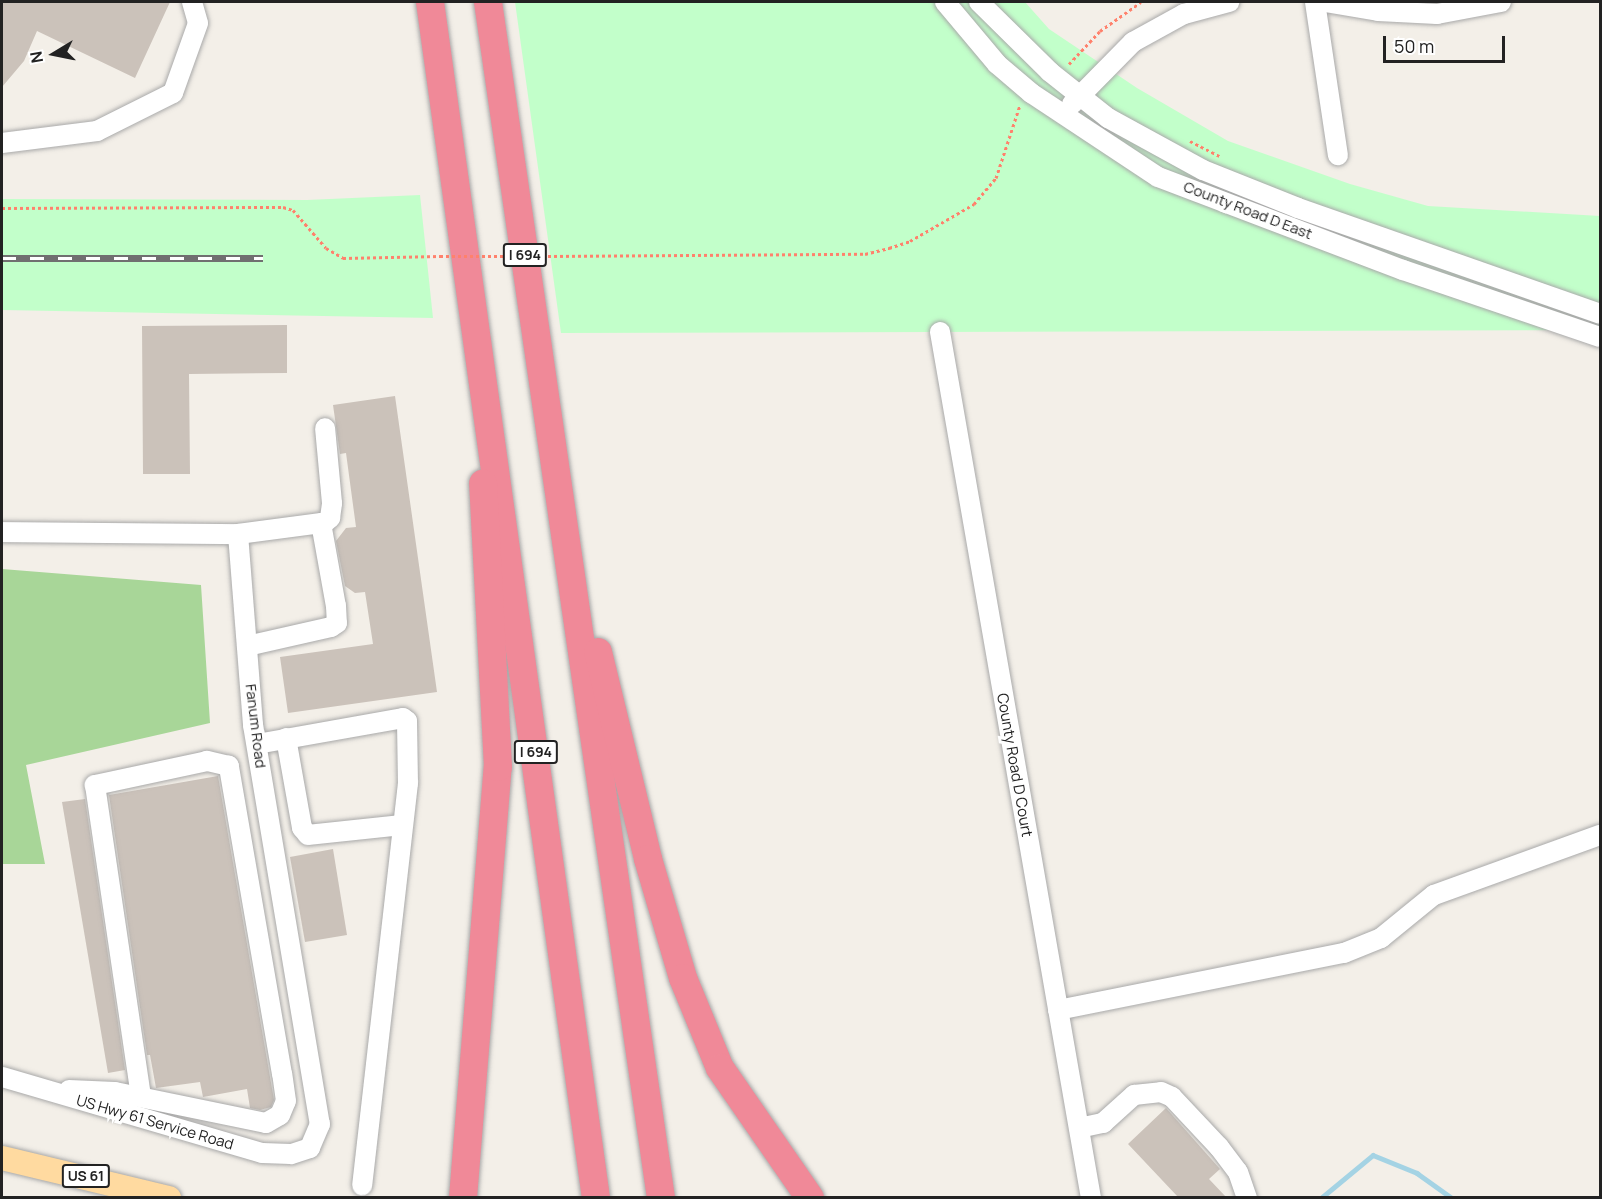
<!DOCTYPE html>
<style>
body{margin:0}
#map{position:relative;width:1602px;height:1199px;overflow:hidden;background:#f3efe8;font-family:Manrope,sans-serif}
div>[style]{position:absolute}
.forest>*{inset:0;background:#a8d698}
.park>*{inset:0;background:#c2ffca}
.stream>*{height:4.5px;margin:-2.25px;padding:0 2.25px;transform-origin:2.25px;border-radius:2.25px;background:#a4d3e4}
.building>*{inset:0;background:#cbc2ba}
.path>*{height:3px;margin-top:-1.5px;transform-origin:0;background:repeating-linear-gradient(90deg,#ff816c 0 3px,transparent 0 6px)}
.roads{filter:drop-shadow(0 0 2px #a9a9a9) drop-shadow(0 0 2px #a9a9a9)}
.minor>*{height:20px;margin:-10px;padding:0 10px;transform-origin:10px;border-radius:10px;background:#fff}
.major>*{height:24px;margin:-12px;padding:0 12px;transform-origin:12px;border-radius:12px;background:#ffdaa0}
.highway>*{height:28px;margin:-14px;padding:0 14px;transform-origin:14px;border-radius:14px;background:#f08998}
.rail>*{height:7px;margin-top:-3.5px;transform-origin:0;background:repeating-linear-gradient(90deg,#fff 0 14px,#707070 0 28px);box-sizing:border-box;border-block:2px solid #707070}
.path-bridge>*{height:3px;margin-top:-1.5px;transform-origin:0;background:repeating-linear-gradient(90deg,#ff816c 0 3px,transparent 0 6px)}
span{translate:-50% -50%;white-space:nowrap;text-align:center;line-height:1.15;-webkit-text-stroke:6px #fff;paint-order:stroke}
.shield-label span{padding:2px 4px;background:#fff;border:2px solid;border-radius:4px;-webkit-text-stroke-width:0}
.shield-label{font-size:14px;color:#222;font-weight:700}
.street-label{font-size:15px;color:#222}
.frame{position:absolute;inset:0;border:3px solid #222;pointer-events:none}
.north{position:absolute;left:24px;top:24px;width:60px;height:60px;-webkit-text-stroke:4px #fff;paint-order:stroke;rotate:260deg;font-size:16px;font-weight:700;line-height:24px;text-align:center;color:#222}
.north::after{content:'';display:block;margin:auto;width:21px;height:27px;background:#222;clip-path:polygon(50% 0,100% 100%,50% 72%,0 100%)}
.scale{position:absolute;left:1383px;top:36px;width:122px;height:27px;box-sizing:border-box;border:3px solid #222;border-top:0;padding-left:8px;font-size:18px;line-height:21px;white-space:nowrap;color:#222;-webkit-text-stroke:4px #fff;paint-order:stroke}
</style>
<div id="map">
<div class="forest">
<i style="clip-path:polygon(2px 569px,201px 585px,210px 723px,26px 765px,45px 864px,2px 864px)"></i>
</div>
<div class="park">
<i style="clip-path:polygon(515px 2px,1025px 2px,1049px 29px,1137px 88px,1228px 141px,1350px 184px,1428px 206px,1600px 216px,1600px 330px,561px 333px)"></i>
<i style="clip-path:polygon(420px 195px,433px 318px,2px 310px,2px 199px,307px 200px)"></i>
</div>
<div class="stream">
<i style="left:1321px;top:1198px;width:67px;rotate:-39.6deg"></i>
<i style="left:1373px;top:1155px;width:48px;rotate:22.2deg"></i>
<i style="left:1417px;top:1173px;width:43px;rotate:35.5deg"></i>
</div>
<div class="building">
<i style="clip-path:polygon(2px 2px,170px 2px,135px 78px,37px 31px,24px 61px,2px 87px)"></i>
<i style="clip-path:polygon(287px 325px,287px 373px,189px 374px,190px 474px,143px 474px,142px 326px)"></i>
<i style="clip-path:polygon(395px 396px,437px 692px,288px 713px,280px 657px,373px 644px,365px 592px,355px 593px,345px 586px,336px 541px,346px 528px,356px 527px,346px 453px,340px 454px,333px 405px)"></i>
<i style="clip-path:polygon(218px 776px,274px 1100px,271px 1107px,260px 1110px,250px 1108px,247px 1089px,203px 1097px,200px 1082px,156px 1088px,150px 1055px,147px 1055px,109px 795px)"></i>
<i style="clip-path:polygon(85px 799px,125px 1070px,108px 1073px,62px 802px)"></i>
<i style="clip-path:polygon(333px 849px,347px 935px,305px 942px,290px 857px)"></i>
<i style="clip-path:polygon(1166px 1108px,1220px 1169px,1209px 1179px,1226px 1197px,1178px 1197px,1128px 1144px)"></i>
</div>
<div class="path">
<i style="left:1069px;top:64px;width:45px;rotate:-46.8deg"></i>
<i style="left:1100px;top:31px;width:50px;rotate:-35.3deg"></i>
<i style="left:1190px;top:141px;width:33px;rotate:27deg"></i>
<i style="left:2px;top:208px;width:281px;rotate:-0.2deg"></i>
<i style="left:283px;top:207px;width:10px;rotate:17deg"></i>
<i style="left:293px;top:210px;width:50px;rotate:49deg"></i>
<i style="left:326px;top:248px;width:20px;rotate:30deg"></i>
<i style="left:343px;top:258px;width:97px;rotate:-1.2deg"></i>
<i style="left:548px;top:256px;width:317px;rotate:-0.4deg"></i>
<i style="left:865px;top:254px;width:25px;rotate:-14deg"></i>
<i style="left:889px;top:248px;width:22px;rotate:-18deg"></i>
<i style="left:910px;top:241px;width:74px;rotate:-30deg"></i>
<i style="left:974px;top:204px;width:34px;rotate:-50deg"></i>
<i style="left:996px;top:178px;width:77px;rotate:-71.8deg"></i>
</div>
<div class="roads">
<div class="minor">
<i style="left:945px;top:2px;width:81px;rotate:50deg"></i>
<i style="left:997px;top:64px;width:45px;rotate:40.5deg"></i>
<i style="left:1031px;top:93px;width:152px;rotate:33.5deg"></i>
<i style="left:1158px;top:177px;width:262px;rotate:20.8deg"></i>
<i style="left:1403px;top:270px;width:208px;rotate:18.8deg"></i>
<i style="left:979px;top:2px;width:100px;rotate:44.6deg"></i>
<i style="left:1050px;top:72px;width:74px;rotate:38.4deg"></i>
<i style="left:1108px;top:118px;width:108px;rotate:28.7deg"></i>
<i style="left:1203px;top:170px;width:102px;rotate:21.8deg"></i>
<i style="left:1298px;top:208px;width:320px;rotate:19.3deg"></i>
<i style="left:1315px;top:2px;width:155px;rotate:81.5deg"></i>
<i style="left:1325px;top:2px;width:54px;rotate:9.6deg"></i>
<i style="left:1378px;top:11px;width:59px;rotate:2.9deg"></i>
<i style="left:1437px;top:14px;width:65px;rotate:-10.6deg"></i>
<i style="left:1072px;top:104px;width:87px;rotate:-45.5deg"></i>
<i style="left:1133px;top:42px;width:58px;rotate:-28.8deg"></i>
<i style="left:1184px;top:14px;width:47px;rotate:-14.9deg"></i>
<i style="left:2px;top:143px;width:96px;rotate:-7.2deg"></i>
<i style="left:97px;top:131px;width:85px;rotate:-26.6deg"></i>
<i style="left:173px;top:93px;width:74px;rotate:-70.3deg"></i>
<i style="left:198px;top:23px;width:22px;rotate:-106deg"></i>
<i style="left:940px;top:332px;width:879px;rotate:80.11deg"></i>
<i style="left:322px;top:525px;width:11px;rotate:-41deg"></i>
<i style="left:330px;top:518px;width:15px;rotate:-82deg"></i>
<i style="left:332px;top:503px;width:75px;rotate:-95.3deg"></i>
<i style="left:2px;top:532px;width:236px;rotate:0.5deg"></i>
<i style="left:238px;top:534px;width:192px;rotate:85.5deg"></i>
<i style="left:253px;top:725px;width:405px;rotate:80.5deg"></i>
<i style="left:320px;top:1124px;width:26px;rotate:113deg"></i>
<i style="left:310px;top:1148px;width:20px;rotate:162deg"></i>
<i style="left:291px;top:1154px;width:29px;rotate:-178deg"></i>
<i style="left:262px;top:1153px;width:271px;rotate:-163.7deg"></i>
<i style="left:238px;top:534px;width:84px;rotate:-7.5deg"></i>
<i style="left:321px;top:523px;width:84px;rotate:79.8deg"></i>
<i style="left:336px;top:606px;width:17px;rotate:87deg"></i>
<i style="left:337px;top:623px;width:7px;rotate:146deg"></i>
<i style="left:331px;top:627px;width:86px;rotate:167.3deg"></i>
<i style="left:286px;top:738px;width:91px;rotate:79.9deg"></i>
<i style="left:302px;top:828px;width:9px;rotate:49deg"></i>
<i style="left:308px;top:835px;width:94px;rotate:-6.1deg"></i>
<i style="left:257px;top:744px;width:148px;rotate:-10.1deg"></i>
<i style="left:403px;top:718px;width:5px;rotate:37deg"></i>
<i style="left:407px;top:721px;width:62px;rotate:89.1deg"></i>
<i style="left:408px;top:783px;width:405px;rotate:96.5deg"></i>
<i style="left:1058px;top:1010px;width:292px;rotate:-11.3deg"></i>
<i style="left:1344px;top:953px;width:40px;rotate:-22deg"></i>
<i style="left:1381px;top:938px;width:68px;rotate:-39.1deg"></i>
<i style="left:1434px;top:895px;width:177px;rotate:-19.9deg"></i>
<i style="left:69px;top:1090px;width:46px;rotate:2.5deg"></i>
<i style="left:115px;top:1092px;width:154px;rotate:11.6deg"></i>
<i style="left:266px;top:1123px;width:16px;rotate:-30deg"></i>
<i style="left:280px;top:1115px;width:15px;rotate:-67deg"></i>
<i style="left:286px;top:1101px;width:27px;rotate:-98deg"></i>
<i style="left:282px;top:1074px;width:313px;rotate:-99.8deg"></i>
<i style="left:229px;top:766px;width:23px;rotate:-167deg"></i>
<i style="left:207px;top:761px;width:115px;rotate:167.9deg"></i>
<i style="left:95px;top:785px;width:314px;rotate:81.6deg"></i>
<i style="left:1079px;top:1128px;width:25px;rotate:-12deg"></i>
<i style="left:1103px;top:1123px;width:42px;rotate:-42.1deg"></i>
<i style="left:1134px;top:1095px;width:27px;rotate:-6deg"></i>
<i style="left:1161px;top:1092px;width:12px;rotate:24deg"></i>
<i style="left:1172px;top:1097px;width:69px;rotate:46.8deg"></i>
<i style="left:1219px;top:1147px;width:31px;rotate:53deg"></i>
<i style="left:1238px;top:1172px;width:28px;rotate:71deg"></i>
</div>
<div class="major">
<i style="left:2px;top:1158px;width:172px;rotate:13.5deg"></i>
</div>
<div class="highway">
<i style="left:430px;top:2px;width:1207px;rotate:82.1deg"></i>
<i style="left:488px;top:2px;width:1208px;rotate:81.77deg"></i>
<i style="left:598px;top:652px;width:213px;rotate:76.4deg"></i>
<i style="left:648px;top:859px;width:124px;rotate:73.6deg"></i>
<i style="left:683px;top:978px;width:97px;rotate:67.7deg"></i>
<i style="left:720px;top:1068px;width:158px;rotate:55.3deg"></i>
<i style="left:463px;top:1198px;width:432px;rotate:-85.4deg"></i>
<i style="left:498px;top:767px;width:284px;rotate:-93deg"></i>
</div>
</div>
<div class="rail">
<i style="left:2px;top:258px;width:261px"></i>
</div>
<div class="path-bridge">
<i style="left:440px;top:256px;width:108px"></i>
</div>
<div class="shield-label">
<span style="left:525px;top:255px">I 694</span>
<span style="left:536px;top:752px">I 694</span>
<span style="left:86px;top:1176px">US 61</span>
</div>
<div class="street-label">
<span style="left:1248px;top:210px;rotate:21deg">County Road D East</span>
<span style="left:256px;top:726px;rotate:83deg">Fanum Road</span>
<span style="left:1015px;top:765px;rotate:80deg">County Road D Court</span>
<span style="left:155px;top:1122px;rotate:16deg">US Hwy 61 Service Road</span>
</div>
<div class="frame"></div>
<div class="north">N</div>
<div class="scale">50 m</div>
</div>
